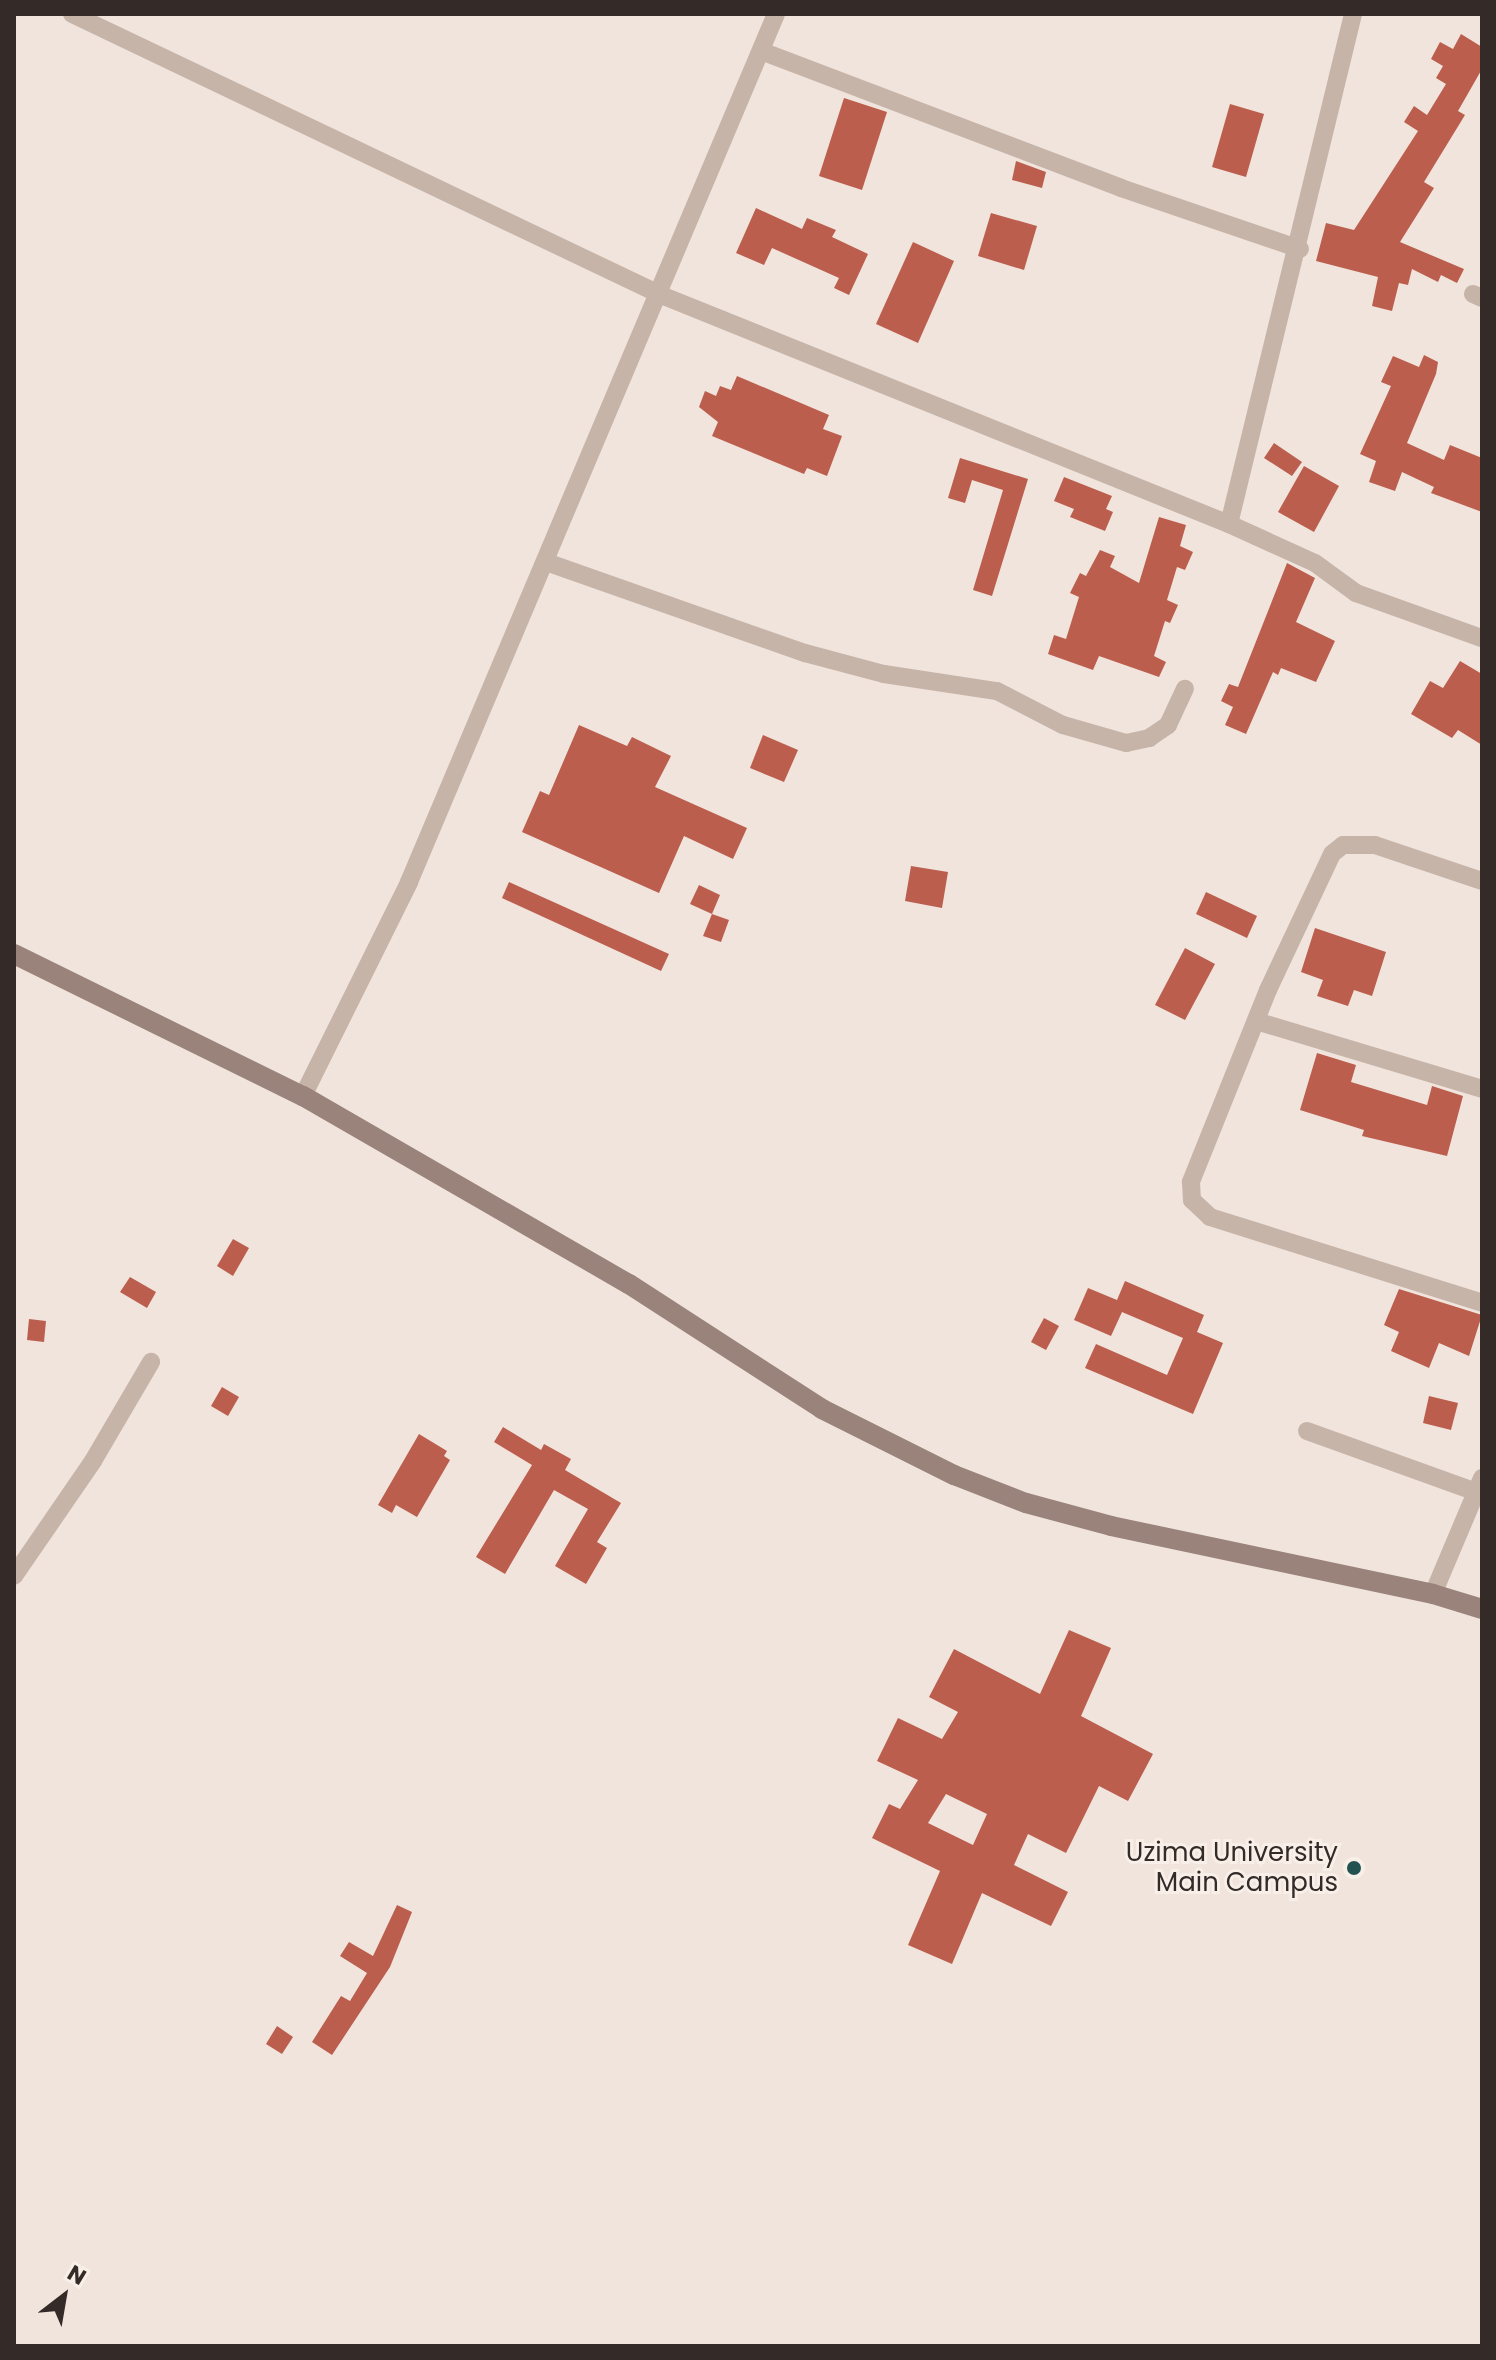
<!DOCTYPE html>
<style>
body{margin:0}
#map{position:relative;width:1496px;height:2360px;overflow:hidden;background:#f0e4dc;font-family:Poppins,sans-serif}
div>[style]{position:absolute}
.building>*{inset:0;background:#bc5e4d}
.street>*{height:18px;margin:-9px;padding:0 9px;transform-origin:9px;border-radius:9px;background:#c7b4a9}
.secondary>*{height:20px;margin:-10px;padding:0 10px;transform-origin:10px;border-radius:10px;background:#9a837a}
.dots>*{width:22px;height:22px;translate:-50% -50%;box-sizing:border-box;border:4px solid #f8efe8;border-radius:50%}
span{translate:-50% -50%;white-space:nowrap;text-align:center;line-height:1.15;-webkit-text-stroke:6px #f8efe8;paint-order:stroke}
.poi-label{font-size:26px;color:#342b28}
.right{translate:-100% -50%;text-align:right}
.frame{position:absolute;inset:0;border:16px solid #342b28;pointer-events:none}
.north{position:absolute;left:24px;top:2256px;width:80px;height:80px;-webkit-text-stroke:6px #f8efe8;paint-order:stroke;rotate:31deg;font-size:22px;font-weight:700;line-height:32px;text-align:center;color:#342b28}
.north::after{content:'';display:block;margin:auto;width:28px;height:36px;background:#342b28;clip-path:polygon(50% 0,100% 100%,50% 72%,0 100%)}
</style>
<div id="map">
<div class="building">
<i style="clip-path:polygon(1461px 34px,1482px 47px,1482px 69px,1458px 111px,1465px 115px,1424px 182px,1434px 188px,1400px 242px,1464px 269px,1457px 283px,1441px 275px,1438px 282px,1412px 269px,1408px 285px,1399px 283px,1392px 311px,1372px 306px,1378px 277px,1316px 261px,1326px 223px,1354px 230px,1418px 131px,1404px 122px,1414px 106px,1427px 115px,1446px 84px,1436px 78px,1443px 66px,1431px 59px,1440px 42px,1453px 49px)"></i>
<i style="clip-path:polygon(844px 98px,887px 112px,862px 190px,819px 176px)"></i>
<i style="clip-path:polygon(1230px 104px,1264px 114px,1246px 177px,1212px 167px)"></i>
<i style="clip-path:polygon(1016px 161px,1046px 172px,1042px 188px,1012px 180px)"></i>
<i style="clip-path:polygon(756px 208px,802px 229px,807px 218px,836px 230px,832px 237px,868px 254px,849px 295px,834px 288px,839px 278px,772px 248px,764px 265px,736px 253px)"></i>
<i style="clip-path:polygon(991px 213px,1037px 226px,1024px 270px,978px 256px)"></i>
<i style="clip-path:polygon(913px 242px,954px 261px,918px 343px,876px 324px)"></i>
<i style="clip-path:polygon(1424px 355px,1438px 362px,1436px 374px,1407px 443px,1444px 460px,1450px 445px,1482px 458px,1482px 512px,1431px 493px,1434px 487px,1402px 472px,1395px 491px,1369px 482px,1376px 461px,1360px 454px,1391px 386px,1381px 382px,1393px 356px,1419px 367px)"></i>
<i style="clip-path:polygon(737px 376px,829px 415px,823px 429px,842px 436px,827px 476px,807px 468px,804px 474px,712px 436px,718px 422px,699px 407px,705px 391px,716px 396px,720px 386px,731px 390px)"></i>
<i style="clip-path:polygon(1274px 443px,1302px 462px,1292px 476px,1264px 458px)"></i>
<i style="clip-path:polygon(960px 458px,1028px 479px,992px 596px,973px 590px,1003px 490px,972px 480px,965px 503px,948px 498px)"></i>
<i style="clip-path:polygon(1304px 466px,1339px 486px,1314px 532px,1278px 512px)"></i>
<i style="clip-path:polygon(1064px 477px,1112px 496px,1106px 509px,1113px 512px,1105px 531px,1070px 517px,1074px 509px,1054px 501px)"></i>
<i style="clip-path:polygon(1159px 517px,1186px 525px,1180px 546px,1193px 552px,1185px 570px,1177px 567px,1167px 600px,1178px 605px,1170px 623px,1165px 621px,1154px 656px,1166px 662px,1159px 677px,1099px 656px,1093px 670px,1048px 654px,1054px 635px,1066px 639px,1079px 597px,1070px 593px,1080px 573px,1086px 576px,1100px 550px,1115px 556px,1110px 567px,1139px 583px)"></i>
<i style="clip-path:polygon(1287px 563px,1315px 578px,1296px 622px,1335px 641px,1316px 682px,1281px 668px,1278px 675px,1273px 672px,1246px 734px,1225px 725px,1233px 707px,1221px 701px,1229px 684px,1238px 687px)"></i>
<i style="clip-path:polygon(1460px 661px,1482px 674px,1482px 745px,1458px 730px,1452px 738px,1411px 714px,1430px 681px,1443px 688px)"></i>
<i style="clip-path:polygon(579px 725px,627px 746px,632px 737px,671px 756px,655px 787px,747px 828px,733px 859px,684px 836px,659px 893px,522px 832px,540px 791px,549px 795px)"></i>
<i style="clip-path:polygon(763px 735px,798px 750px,784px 782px,750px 768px)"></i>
<i style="clip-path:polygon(911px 866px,948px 872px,942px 908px,905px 901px)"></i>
<i style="clip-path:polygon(509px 882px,669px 954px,661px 971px,502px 898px)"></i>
<i style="clip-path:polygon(699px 885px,720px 895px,712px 914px,690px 904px)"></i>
<i style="clip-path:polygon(1206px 892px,1257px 916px,1247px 938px,1196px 914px)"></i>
<i style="clip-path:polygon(712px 914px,729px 920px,721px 942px,703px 936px)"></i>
<i style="clip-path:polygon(1315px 928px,1386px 952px,1372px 996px,1354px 990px,1348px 1006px,1317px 996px,1323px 980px,1301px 972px)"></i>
<i style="clip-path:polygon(1185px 948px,1215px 964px,1185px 1020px,1155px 1005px)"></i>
<i style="clip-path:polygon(1317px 1053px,1356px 1065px,1351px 1082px,1427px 1105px,1432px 1086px,1463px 1096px,1447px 1156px,1362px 1136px,1364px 1130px,1300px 1110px)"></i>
<i style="clip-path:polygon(233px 1239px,249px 1248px,233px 1276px,217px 1266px)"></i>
<i style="clip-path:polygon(130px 1277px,156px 1292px,147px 1308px,120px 1292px)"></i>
<i style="clip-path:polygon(1125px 1281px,1204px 1315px,1197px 1332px,1223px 1343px,1193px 1414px,1085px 1368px,1096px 1344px,1167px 1375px,1183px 1338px,1122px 1312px,1111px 1336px,1074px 1320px,1088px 1288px,1117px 1300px)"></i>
<i style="clip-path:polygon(1399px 1289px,1482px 1315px,1469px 1356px,1439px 1343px,1429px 1368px,1391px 1351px,1399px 1332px,1384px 1325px)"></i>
<i style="clip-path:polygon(1044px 1318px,1059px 1326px,1046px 1350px,1031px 1342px)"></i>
<i style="clip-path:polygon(29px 1319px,46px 1321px,44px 1342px,27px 1340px)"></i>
<i style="clip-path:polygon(222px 1387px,239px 1397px,228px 1416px,211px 1406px)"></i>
<i style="clip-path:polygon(1429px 1396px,1458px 1403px,1451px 1430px,1423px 1423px)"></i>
<i style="clip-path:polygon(503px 1427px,541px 1450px,544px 1444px,571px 1459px,565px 1470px,621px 1503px,597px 1542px,607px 1548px,586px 1584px,555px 1566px,588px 1509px,554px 1490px,505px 1574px,476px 1557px,532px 1465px,494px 1442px)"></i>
<i style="clip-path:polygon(419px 1434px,447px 1451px,444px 1456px,450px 1460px,417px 1517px,396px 1505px,392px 1513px,378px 1505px)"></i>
<i style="clip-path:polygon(evenodd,1069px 1630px,1111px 1648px,1081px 1716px,1153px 1754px,1128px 1801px,1099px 1786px,1066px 1853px,1028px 1834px,1014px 1865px,1068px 1892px,1051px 1926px,982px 1893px,952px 1964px,908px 1945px,940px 1871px,872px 1838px,889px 1804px,900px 1809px,918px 1780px,877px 1761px,898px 1718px,942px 1739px,958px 1712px,929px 1697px,954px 1649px,1040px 1694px,1069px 1630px,946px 1794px,987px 1814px,973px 1845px,928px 1823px,946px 1794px)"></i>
<i style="clip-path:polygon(397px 1905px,412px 1912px,390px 1967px,332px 2055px,312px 2042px,341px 1996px,350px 2001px,367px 1973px,340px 1956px,349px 1942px,373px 1956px)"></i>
<i style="clip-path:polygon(277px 2026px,293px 2037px,282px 2054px,266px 2044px)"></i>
</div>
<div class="street">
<i style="left:72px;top:14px;width:653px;rotate:25.5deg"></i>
<i style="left:661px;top:295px;width:612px;rotate:21.96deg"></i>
<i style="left:1229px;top:524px;width:94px;rotate:24.4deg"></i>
<i style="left:1315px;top:563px;width:51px;rotate:36.2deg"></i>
<i style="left:1356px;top:593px;width:134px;rotate:19.7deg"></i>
<i style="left:761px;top:51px;width:385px;rotate:20.8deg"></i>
<i style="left:1121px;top:188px;width:189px;rotate:18.8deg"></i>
<i style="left:1473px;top:294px;width:10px;rotate:24deg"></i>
<i style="left:1229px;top:524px;width:525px;rotate:-76.33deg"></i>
<i style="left:546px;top:562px;width:275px;rotate:19.4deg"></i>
<i style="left:805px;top:653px;width:82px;rotate:14.9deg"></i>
<i style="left:884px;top:674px;width:114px;rotate:8.6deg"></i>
<i style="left:997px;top:691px;width:74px;rotate:27.3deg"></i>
<i style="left:1063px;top:725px;width:66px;rotate:15.9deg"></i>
<i style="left:1126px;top:743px;width:24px;rotate:-12deg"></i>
<i style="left:1149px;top:738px;width:23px;rotate:-34deg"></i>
<i style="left:1168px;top:725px;width:40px;rotate:-65deg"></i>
<i style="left:1482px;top:881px;width:113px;rotate:-161.4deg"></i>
<i style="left:1375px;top:845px;width:32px;rotate:180deg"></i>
<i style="left:1343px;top:845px;width:14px;rotate:141deg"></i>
<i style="left:1332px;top:854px;width:150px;rotate:115.2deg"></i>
<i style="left:1268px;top:990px;width:207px;rotate:111.9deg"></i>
<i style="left:1191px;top:1182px;width:18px;rotate:87deg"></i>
<i style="left:1192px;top:1200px;width:25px;rotate:43deg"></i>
<i style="left:1210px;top:1217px;width:285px;rotate:17.5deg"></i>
<i style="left:1256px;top:1021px;width:236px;rotate:16.7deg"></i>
<i style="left:303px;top:1096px;width:239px;rotate:-63.6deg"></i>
<i style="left:409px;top:882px;width:942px;rotate:-67.08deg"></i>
<i style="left:1307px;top:1431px;width:180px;rotate:19.8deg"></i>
<i style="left:14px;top:1576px;width:140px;rotate:-55.5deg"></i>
<i style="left:93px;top:1461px;width:115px;rotate:-59.6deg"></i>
<i style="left:1433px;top:1594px;width:126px;rotate:-67.1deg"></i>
</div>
<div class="secondary">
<i style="left:14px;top:954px;width:322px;rotate:26.2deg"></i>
<i style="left:303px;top:1096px;width:376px;rotate:30deg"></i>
<i style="left:629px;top:1284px;width:230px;rotate:32.9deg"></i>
<i style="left:822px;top:1409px;width:148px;rotate:26.6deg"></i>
<i style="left:954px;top:1475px;width:77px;rotate:21.3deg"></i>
<i style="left:1026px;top:1503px;width:88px;rotate:15.1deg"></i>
<i style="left:1111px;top:1526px;width:329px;rotate:11.9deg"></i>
<i style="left:1433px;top:1594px;width:51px;rotate:17deg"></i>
</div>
<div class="dots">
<i style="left:1354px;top:1868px;background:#215251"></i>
</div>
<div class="poi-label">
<span class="right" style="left:1338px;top:1868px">Uzima University<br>Main Campus</span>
</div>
<div class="frame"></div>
<div class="north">N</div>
</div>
